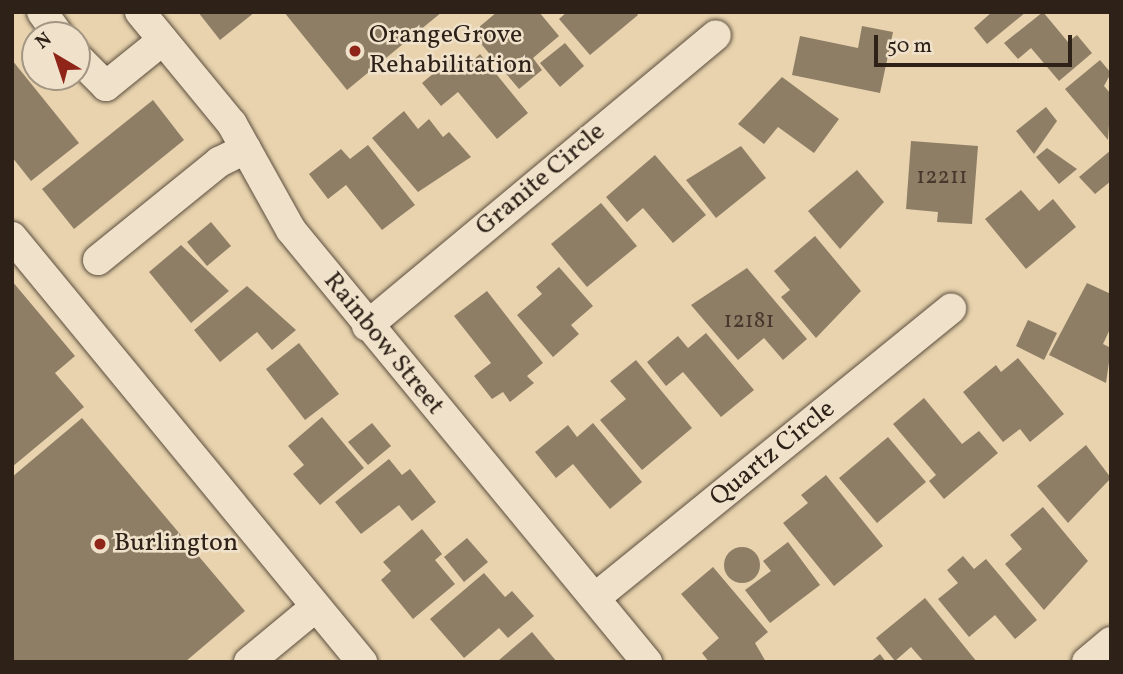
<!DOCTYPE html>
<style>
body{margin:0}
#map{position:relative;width:1123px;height:674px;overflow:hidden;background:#e8d3ae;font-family:Vollkorn,serif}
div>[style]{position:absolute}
.building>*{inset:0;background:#8f7e66}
.round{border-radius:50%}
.roads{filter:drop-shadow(0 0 2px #5c4e3e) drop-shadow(0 0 2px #5c4e3e)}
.minor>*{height:30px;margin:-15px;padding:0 15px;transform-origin:15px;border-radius:15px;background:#f0e2ca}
.dots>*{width:19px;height:19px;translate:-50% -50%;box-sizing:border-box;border:4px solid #f0e2ca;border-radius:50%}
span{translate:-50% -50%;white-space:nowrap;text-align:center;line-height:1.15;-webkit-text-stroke:5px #f0e2ca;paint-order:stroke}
.number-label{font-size:23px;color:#46382c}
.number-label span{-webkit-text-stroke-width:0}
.poi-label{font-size:26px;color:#2e2118}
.left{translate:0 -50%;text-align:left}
.street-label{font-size:26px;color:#2e2118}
.frame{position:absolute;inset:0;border:14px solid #2e2118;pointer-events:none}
.north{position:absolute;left:21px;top:21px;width:70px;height:70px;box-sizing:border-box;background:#f0e2ca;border:2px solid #a29583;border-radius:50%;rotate:321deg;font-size:19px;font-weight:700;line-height:28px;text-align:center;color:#2e2118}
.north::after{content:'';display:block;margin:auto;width:24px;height:32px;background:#8f2418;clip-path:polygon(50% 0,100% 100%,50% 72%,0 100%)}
.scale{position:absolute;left:874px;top:35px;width:198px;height:32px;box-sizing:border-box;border:4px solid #2e2118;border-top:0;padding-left:9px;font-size:21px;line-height:24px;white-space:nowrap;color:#2e2118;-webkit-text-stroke:5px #f0e2ca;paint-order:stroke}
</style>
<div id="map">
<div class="building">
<i style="clip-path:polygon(198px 12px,255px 12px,220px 40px)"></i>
<i style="clip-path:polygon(284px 12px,442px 12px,347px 90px)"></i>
<i style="clip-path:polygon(497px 12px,539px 12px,559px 36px,533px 58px,542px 70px,519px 89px,472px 33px)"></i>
<i style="clip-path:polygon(567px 12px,636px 12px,638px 15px,590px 55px,559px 19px)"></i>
<i style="clip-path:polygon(992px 12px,1026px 12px,987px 44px,974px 28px)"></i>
<i style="clip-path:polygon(1043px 12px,1068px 42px,1077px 35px,1092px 53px,1059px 81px,1031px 48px,1018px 59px,1004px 43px)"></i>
<i style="clip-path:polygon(862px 26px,893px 32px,880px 93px,792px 75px,800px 36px,858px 48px)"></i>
<i style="clip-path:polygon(565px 43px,584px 66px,560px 87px,540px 63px)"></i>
<i style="clip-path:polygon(480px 54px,528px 113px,497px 139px,458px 92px,441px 106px,422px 83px,453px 57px,463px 69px)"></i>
<i style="clip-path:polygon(12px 60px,79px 143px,31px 181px,12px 157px)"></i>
<i style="clip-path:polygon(1100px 60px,1111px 73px,1104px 86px,1111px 94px,1108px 140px,1065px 89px)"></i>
<i style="clip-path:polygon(782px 77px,839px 119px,814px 153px,778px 127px,764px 144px,738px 124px)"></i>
<i style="clip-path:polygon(153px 100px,184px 140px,74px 229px,42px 189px)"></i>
<i style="clip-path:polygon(1046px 107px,1057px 121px,1034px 154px,1016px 131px)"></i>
<i style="clip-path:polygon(404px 111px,418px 129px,429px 119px,443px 137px,449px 132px,471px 157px,418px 192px,372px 138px)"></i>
<i style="clip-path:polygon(911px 141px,978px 146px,972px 224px,937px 222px,938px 212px,906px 209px)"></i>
<i style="clip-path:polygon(368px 145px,415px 205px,382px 230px,346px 185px,328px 199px,309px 174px,341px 149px,350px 159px)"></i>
<i style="clip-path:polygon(741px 146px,766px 178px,716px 218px,686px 180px)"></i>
<i style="clip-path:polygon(1047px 148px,1077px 169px,1059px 184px,1036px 157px)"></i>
<i style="clip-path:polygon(1111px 150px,1111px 181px,1095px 194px,1079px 177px)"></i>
<i style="clip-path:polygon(655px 155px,706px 215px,673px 243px,643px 208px,627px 222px,606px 197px)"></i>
<i style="clip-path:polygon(857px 170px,884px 202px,840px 249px,808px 211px)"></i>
<i style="clip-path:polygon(1021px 190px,1039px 211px,1053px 199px,1076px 227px,1026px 269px,985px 219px)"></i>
<i style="clip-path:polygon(601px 203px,637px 246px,587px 287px,551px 244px)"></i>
<i style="clip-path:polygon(211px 222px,231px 246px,207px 266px,187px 242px)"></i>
<i style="clip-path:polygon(815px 236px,861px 291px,816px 338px,781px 297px,790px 290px,774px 271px)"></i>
<i style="clip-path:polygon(181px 245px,229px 291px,191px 323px,149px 272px)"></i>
<i style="clip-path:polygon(559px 267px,593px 306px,571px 325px,579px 334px,553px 357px,517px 315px,542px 294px,536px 287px)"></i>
<i style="clip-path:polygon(747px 268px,807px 339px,783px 360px,764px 338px,738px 360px,691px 305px)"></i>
<i style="clip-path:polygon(12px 281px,75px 356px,55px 373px,84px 407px,12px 467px)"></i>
<i style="clip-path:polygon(1087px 283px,1111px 294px,1111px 327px,1103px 344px,1111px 348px,1106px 383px,1049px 355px)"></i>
<i style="clip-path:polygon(247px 286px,296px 330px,272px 350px,257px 332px,220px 362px,194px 330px)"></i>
<i style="clip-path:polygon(487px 291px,543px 363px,527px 376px,534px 383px,510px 402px,503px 392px,492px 399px,474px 376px,491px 363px,454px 316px)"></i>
<i style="clip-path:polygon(1028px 320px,1057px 333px,1044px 360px,1016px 346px)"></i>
<i style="clip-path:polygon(706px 333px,754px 390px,721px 417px,683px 372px,666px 386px,647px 362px,678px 336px,688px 348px)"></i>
<i style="clip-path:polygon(299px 343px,339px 394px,305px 420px,266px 369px)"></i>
<i style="clip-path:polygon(1018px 358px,1064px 414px,1030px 442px,1020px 429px,1003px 442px,963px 392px,996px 365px,1001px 372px)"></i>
<i style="clip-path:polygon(636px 360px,692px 428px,642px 470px,600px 420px,626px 399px,610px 381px)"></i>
<i style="clip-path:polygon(924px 398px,962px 444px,979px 431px,998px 453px,944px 499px,929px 481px,936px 475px,893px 424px)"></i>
<i style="clip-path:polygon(322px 417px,364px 468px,320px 505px,293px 474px,304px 465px,288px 446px)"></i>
<i style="clip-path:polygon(82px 418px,245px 611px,185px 662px,12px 662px,12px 477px)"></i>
<i style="clip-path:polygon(372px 423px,391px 446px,368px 465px,348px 442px)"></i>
<i style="clip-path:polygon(593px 423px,642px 482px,610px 509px,573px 464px,556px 478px,535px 452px,568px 425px,577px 437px)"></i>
<i style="clip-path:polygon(888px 437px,926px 482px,877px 523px,839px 478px)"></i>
<i style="clip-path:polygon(1086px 445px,1111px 478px,1068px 523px,1037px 486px)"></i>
<i style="clip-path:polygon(389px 459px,402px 475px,410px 469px,436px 502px,412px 521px,399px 505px,361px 534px,335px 502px)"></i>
<i style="clip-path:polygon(826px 475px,883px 546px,834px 586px,783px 523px,808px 503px,801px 495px)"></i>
<i style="clip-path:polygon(1043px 507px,1088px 561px,1044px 610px,1005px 564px,1022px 549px,1010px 535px)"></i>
<i style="clip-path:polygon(422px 529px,442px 554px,435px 560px,455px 584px,413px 619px,381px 580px,391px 571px,383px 562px)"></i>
<i style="clip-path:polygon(467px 538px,488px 562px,464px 582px,444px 557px)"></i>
<i style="clip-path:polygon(788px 542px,820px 585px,770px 623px,745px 590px,771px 571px,763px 561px)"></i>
<i class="round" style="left:724px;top:547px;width:36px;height:36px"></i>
<i style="clip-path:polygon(963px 556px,974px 569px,986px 559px,1037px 620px,1015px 639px,995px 615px,969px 637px,938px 599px,958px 583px,947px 570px)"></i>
<i style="clip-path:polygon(713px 567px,768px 632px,755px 643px,766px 662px,709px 662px,702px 653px,719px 638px,681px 594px)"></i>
<i style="clip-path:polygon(484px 573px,505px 597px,512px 591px,534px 616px,508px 638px,499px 628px,464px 658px,430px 619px)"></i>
<i style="clip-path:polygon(925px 598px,977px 662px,924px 662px,911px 647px,895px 661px,876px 638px)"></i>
<i style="clip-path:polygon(532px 632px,557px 662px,501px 662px,499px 660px)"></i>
<i style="clip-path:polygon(880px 654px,886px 662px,870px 662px)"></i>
</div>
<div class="roads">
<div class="minor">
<i style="left:42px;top:12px;width:29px;rotate:54deg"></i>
<i style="left:140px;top:12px;width:145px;rotate:50.6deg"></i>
<i style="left:232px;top:124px;width:121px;rotate:60.9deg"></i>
<i style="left:291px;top:230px;width:560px;rotate:50.51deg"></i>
<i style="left:77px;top:57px;width:41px;rotate:45deg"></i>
<i style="left:106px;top:86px;width:73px;rotate:-38.9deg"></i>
<i style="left:12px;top:237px;width:551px;rotate:50.53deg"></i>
<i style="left:98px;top:260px;width:156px;rotate:-39deg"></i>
<i style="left:219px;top:162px;width:30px;rotate:-26deg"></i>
<i style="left:367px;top:326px;width:454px;rotate:-39.8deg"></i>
<i style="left:595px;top:598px;width:459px;rotate:-39.1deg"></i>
<i style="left:249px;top:662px;width:83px;rotate:-39.6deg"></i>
<i style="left:1087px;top:662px;width:31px;rotate:-40deg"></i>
</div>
</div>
<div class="dots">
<i style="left:355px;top:51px;background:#8f2418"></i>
<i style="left:100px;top:544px;background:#8f2418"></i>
</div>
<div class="number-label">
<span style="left:942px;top:177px">12211</span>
<span style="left:749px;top:321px">12181</span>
</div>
<div class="poi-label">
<span class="left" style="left:369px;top:51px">OrangeGrove<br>Rehabilitation</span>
<span class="left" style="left:114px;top:544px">Burlington</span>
</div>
<div class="street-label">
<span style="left:541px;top:180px;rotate:-40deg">Granite Circle</span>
<span style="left:383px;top:344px;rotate:51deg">Rainbow Street</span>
<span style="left:773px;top:454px;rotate:-39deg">Quartz Circle</span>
</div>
<div class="frame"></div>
<div class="north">N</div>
<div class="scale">50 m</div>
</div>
